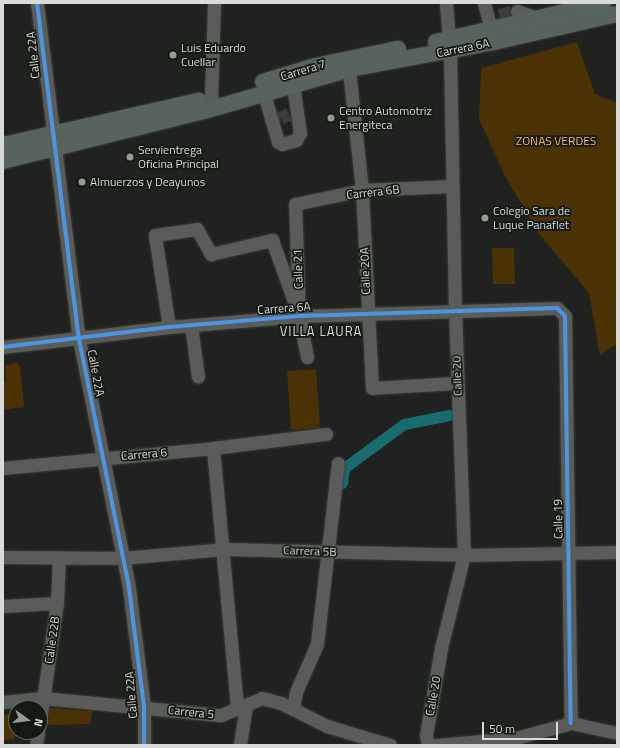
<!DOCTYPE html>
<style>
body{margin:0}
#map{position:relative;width:620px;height:748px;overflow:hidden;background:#1f221e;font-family:"Titillium Web",sans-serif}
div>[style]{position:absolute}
.green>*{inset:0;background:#4a3204}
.canal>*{height:11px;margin:-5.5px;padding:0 5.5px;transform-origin:5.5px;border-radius:5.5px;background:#1a6b6f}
.minor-tunnel>*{height:13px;margin-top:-6.5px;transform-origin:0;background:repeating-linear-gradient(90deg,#3b3e3a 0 13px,transparent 0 19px)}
.roads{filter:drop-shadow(0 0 1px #3a3d39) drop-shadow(0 0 1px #3a3d39)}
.minor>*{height:13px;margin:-6.5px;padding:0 6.5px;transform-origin:6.5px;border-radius:6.5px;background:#5a5c59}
.major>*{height:16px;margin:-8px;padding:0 8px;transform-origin:8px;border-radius:8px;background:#59635e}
.cycleway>*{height:4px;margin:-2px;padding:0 2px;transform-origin:2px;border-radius:2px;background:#4d94e3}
.dots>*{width:11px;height:11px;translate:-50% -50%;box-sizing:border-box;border:2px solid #151914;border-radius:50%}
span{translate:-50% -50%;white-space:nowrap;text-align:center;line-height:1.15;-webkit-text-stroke:3.5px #151914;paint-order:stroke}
.poi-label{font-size:12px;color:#d8dbd7}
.left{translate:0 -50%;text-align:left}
.street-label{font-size:12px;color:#d8dbd7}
.park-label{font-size:12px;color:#f4bb5d}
.neighbourhood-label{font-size:13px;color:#d8dbd7;letter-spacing:1px}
.frame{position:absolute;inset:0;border:4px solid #d8dbd7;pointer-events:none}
.north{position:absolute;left:8px;top:700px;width:40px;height:40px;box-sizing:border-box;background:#151914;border:1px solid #636762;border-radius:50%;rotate:104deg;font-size:11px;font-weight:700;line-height:16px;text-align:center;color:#d8dbd7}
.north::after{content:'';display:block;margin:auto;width:14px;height:18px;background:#979a96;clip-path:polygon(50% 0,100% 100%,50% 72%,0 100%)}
.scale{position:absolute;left:482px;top:722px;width:76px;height:18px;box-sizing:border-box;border:2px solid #d8dbd7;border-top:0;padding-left:5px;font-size:12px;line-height:14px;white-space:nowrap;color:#d8dbd7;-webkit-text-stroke:3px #151914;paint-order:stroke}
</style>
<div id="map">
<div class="green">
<i style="clip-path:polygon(577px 42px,595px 94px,617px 103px,617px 344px,600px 355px,589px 293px,539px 234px,505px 176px,479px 119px,481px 68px)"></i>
<i style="clip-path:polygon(492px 248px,514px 248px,515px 284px,493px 284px)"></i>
<i style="clip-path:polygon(17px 363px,20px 366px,24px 407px,3px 410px,3px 383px,6px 382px,5px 365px)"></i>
<i style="clip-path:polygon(316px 369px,320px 428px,291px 430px,287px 371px)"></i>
<i style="clip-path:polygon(49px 708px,92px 711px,90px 724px,48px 725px)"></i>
<i style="clip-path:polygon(15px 714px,15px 739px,3px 741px,3px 715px)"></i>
</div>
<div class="canal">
<i style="left:342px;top:483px;width:15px;rotate:-82deg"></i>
<i style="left:344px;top:468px;width:74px;rotate:-36.3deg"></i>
<i style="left:404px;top:424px;width:46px;rotate:-11.3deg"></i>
</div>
<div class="minor-tunnel">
<i style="left:499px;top:15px;width:18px;rotate:-13deg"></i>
<i style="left:275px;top:117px;width:6px;rotate:9deg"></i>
<i style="left:281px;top:118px;width:9px;rotate:-27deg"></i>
</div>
<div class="roads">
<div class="minor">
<i style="left:37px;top:3px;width:339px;rotate:82.9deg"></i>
<i style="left:79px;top:339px;width:254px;rotate:78.6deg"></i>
<i style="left:129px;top:588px;width:119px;rotate:82.8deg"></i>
<i style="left:144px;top:706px;width:39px;rotate:90deg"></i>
<i style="left:484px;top:3px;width:27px;rotate:75deg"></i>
<i style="left:517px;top:11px;width:21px;rotate:19deg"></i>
<i style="left:348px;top:61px;width:130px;rotate:83.8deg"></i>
<i style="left:362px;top:190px;width:198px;rotate:87.1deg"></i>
<i style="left:372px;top:388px;width:85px;rotate:-3.4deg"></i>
<i style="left:264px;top:94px;width:50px;rotate:73.7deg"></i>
<i style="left:278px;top:142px;width:4px;rotate:27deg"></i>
<i style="left:282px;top:144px;width:15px;rotate:-16deg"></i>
<i style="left:296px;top:140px;width:8px;rotate:-60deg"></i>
<i style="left:300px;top:133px;width:49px;rotate:-98.3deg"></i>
<i style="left:211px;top:99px;width:96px;rotate:-88.2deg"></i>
<i style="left:191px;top:325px;width:52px;rotate:82.3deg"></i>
<i style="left:169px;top:327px;width:93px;rotate:-98.7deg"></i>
<i style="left:155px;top:235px;width:42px;rotate:-8.1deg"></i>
<i style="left:197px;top:229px;width:29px;rotate:61deg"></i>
<i style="left:211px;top:254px;width:63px;rotate:-12.9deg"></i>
<i style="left:272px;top:240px;width:68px;rotate:70.2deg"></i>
<i style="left:3px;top:347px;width:167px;rotate:-6.9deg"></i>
<i style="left:169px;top:327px;width:130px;rotate:-4.8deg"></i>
<i style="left:299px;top:316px;width:258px;rotate:-1.8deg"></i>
<i style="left:557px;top:308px;width:11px;rotate:45deg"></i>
<i style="left:565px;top:316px;width:407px;rotate:89.2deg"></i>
<i style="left:307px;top:357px;width:42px;rotate:-101deg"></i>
<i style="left:299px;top:316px;width:112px;rotate:-92deg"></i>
<i style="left:295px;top:204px;width:68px;rotate:-11.8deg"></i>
<i style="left:362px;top:190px;width:90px;rotate:-2.5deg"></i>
<i style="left:213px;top:448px;width:261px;rotate:84.7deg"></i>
<i style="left:3px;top:468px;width:211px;rotate:-5.4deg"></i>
<i style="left:213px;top:448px;width:114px;rotate:-7.1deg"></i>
<i style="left:3px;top:557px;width:119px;rotate:0.5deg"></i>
<i style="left:122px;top:558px;width:102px;rotate:-5deg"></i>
<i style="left:224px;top:549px;width:240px;rotate:1.4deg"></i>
<i style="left:464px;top:555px;width:153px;rotate:-1.1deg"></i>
<i style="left:3px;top:606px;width:54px;rotate:-3.2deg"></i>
<i style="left:3px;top:702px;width:40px;rotate:-5.7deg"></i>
<i style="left:43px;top:698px;width:179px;rotate:5.5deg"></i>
<i style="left:221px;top:715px;width:44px;rotate:-22.5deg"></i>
<i style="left:262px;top:698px;width:20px;rotate:15deg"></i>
<i style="left:281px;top:703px;width:51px;rotate:26.6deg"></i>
<i style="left:327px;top:726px;width:66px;rotate:16.8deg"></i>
<i style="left:293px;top:709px;width:17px;rotate:-80deg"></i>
<i style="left:296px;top:692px;width:52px;rotate:-66.4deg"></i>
<i style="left:317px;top:644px;width:182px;rotate:-83.4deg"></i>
<i style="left:40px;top:721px;width:119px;rotate:-81.8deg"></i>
<i style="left:57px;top:603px;width:45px;rotate:-87.5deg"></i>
<i style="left:36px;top:745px;width:13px;rotate:-81deg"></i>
<i style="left:240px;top:745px;width:40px;rotate:-81.5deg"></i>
<i style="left:428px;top:745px;width:10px;rotate:-101deg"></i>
<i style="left:426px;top:735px;width:88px;rotate:-80.2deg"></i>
<i style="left:441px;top:648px;width:96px;rotate:-76.1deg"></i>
<i style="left:464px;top:555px;width:243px;rotate:-92.1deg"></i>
<i style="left:455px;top:312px;width:261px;rotate:-91.1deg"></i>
<i style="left:450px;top:51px;width:48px;rotate:-94.8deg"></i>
<i style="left:437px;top:745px;width:79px;rotate:-5.1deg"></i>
<i style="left:516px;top:738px;width:57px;rotate:-15.3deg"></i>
<i style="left:571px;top:723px;width:47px;rotate:12.3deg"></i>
</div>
<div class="major">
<i style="left:436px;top:42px;width:172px;rotate:-13.1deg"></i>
<i style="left:263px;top:82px;width:54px;rotate:-17.1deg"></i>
<i style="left:315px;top:66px;width:85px;rotate:-11.6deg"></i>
<i style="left:3px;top:145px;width:201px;rotate:-12.7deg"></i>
<i style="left:3px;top:161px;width:214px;rotate:-14deg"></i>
<i style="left:211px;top:109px;width:145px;rotate:-16.1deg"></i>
<i style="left:350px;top:69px;width:147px;rotate:-10.6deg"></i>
<i style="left:494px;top:42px;width:126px;rotate:-12.8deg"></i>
</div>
</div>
<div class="cycleway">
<i style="left:37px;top:3px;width:339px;rotate:82.9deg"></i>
<i style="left:79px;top:339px;width:254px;rotate:78.6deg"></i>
<i style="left:129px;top:588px;width:119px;rotate:82.8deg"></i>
<i style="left:144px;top:706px;width:39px;rotate:90deg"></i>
<i style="left:3px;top:347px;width:167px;rotate:-6.9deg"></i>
<i style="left:169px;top:327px;width:130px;rotate:-4.8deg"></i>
<i style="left:299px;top:316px;width:258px;rotate:-1.8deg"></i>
<i style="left:557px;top:308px;width:11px;rotate:45deg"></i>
<i style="left:565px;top:316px;width:407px;rotate:89.2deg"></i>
</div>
<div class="dots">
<i style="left:173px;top:55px;background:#979a96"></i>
<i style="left:331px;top:118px;background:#979a96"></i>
<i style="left:130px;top:157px;background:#979a96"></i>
<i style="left:82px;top:182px;background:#979a96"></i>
<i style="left:485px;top:218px;background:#979a96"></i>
</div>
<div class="poi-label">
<span class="left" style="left:181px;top:55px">Luis Eduardo<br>Cuellar</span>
<span class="left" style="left:339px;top:118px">Centro Automotriz<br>Energiteca</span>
<span class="left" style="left:138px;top:157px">Servientrega<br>Oficina Principal</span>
<span class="left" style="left:90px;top:182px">Almuerzos y Deayunos</span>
<span class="left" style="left:493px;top:218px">Colegio Sara de<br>Luque Panaflet</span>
</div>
<div class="street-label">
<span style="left:463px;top:48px;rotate:-11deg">Carrera 6A</span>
<span style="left:33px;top:55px;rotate:-96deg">Calle 22A</span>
<span style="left:303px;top:70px;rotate:-17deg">Carrera 7</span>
<span style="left:373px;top:192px;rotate:-6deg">Carrera 6B</span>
<span style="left:298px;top:269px;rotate:-92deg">Calle 21</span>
<span style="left:365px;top:271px;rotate:-92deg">Calle 20A</span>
<span style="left:284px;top:308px;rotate:-4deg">Carrera 6A</span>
<span style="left:96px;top:373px;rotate:79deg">Calle 22A</span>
<span style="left:457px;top:376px;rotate:-92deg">Calle 20</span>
<span style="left:144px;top:454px;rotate:-5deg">Carrera 6</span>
<span style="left:558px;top:519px;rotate:-91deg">Calle 19</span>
<span style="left:310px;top:551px;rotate:2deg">Carrera 5B</span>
<span style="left:52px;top:640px;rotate:-82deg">Calle 22B</span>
<span style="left:131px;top:695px;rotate:-95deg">Calle 22A</span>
<span style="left:433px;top:696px;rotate:-80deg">Calle 20</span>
<span style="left:191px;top:712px;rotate:6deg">Carrera 5</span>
</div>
<div class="park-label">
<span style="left:556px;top:141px">ZONAS VERDES</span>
</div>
<div class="neighbourhood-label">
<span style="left:321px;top:331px">VILLA LAURA</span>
</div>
<div class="frame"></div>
<div class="north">N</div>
<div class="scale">50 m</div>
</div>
